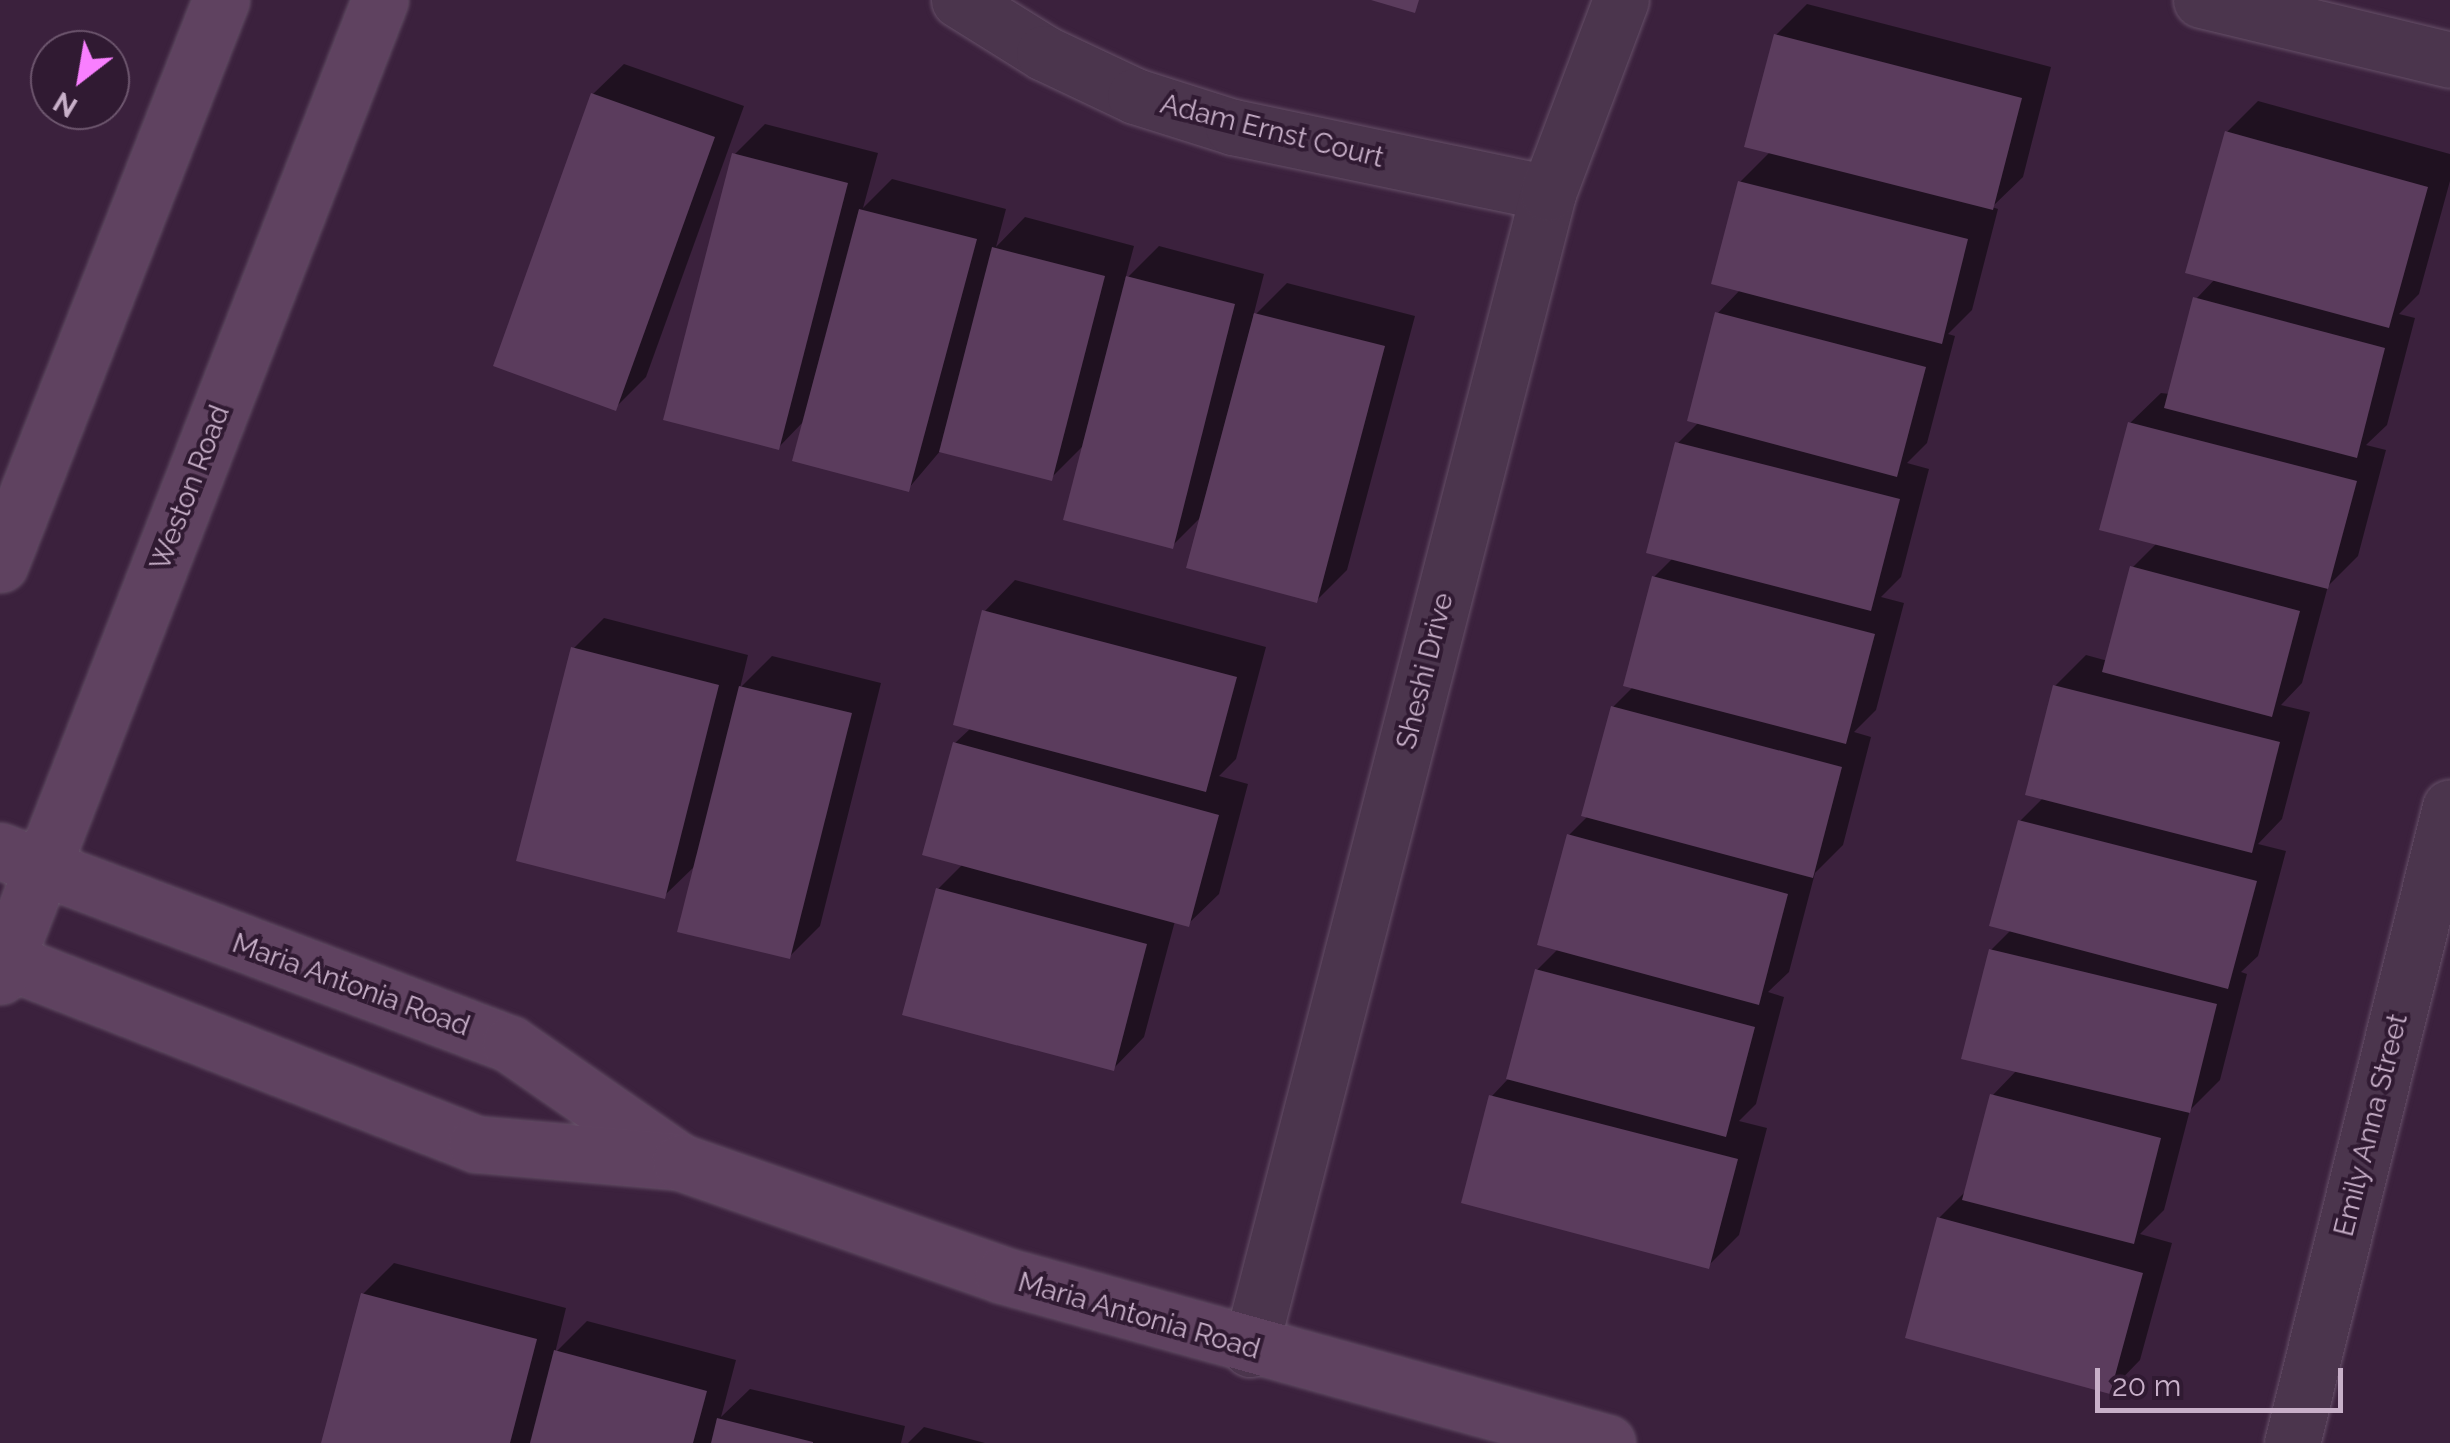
<!DOCTYPE html>
<style>
body{margin:0}
#map{position:relative;width:2450px;height:1443px;overflow:hidden;background:#3b213d;font-family:Raleway,sans-serif}
div>[style]{position:absolute}
.shadow>*{inset:0;background:#0007}
.building>*{inset:0;background:#5b3c5d}
.roads{filter:drop-shadow(0 0 2px #665068) drop-shadow(0 0 2px #665068)}
.street>*{height:55px;margin:-27.5px;padding:0 27.5px;transform-origin:27.5px;border-radius:27.5px;background:#4b354d}
.secondary>*{height:55px;margin:-27.5px;padding:0 27.5px;transform-origin:27.5px;border-radius:27.5px;background:#5f4260}
span{translate:-50% -50%;white-space:nowrap;text-align:center;line-height:1.15;-webkit-text-stroke:8px #301a32;paint-order:stroke}
.street-label{font-size:28px;color:#c8b0c9}
.north{position:absolute;left:30px;top:30px;width:100px;height:100px;box-sizing:border-box;background:#301a32;border:2px solid #6d566e;border-radius:50%;rotate:211deg;font-size:28px;font-weight:700;line-height:40px;text-align:center;color:#c8b0c9}
.north::after{content:'';display:block;margin:auto;width:35px;height:45px;background:#f97fff;clip-path:polygon(50% 0,100% 100%,50% 72%,0 100%)}
.scale{position:absolute;left:2095px;top:1368px;width:248px;height:45px;box-sizing:border-box;border:5px solid #c8b0c9;border-top:0;padding-left:12px;font-size:30px;line-height:35px;white-space:nowrap;color:#c8b0c9;-webkit-text-stroke:8px #301a32;paint-order:stroke}
</style>
<div id="map">
<div class="shadow">
<i style="clip-path:polygon(1807px 4px,2051px 67px,2023px 177px,1992px 207px,1998px 209px,1972px 310px,1948px 334px,1955px 336px,1927px 443px,1907px 463px,1929px 469px,1901px 577px,1881px 597px,1904px 603px,1876px 710px,1854px 732px,1871px 737px,1843px 845px,1815px 873px,1789px 972px,1768px 992px,1784px 997px,1756px 1104px,1739px 1121px,1767px 1128px,1739px 1235px,1708px 1266px,1492px 1096px,1508px 1079px,1537px 970px,1559px 948px,1569px 835px,1588px 816px,1613px 707px,1634px 686px,1654px 577px,1674px 557px,1678px 443px,1699px 422px,1717px 314px,1741px 289px,1740px 182px,1771px 151px,1776px 35px)"></i>
<i style="clip-path:polygon(624px 64px,744px 106px,646px 377px,615px 408px,593px 94px)"></i>
<i style="clip-path:polygon(2258px 101px,2450px 154px,2450px 181px,2419px 294px,2399px 314px,2415px 318px,2387px 425px,2366px 445px,2386px 450px,2358px 556px,2328px 586px,2302px 683px,2281px 705px,2310px 712px,2282px 819px,2258px 844px,2286px 851px,2258px 956px,2241px 972px,2247px 974px,2220px 1080px,2190px 1110px,2164px 1210px,2140px 1234px,2172px 1243px,2140px 1360px,2110px 1391px,1939px 1218px,1967px 1190px,1992px 1096px,2017px 1070px,1991px 950px,2011px 930px,2020px 821px,2044px 797px,2055px 686px,2086px 655px,2108px 661px,2132px 568px,2157px 543px,2130px 423px,2161px 393px,2170px 394px,2196px 299px,2216px 278px,2227px 132px)"></i>
<i style="clip-path:polygon(765px 124px,878px 153px,863px 208px,892px 179px,1006px 209px,996px 247px,1025px 217px,1134px 246px,1125px 280px,1159px 246px,1264px 274px,1253px 317px,1287px 283px,1415px 316px,1347px 570px,1317px 600px,1202px 516px,1172px 546px,1085px 444px,1051px 478px,941px 450px,908px 489px,805px 420px,778px 448px,734px 155px)"></i>
<i style="clip-path:polygon(1015px 580px,1266px 647px,1236px 759px,1219px 776px,1248px 784px,1219px 894px,1188px 924px,1175px 921px,1144px 1037px,1114px 1068px,938px 889px,963px 864px,955px 743px,971px 728px,985px 611px)"></i>
<i style="clip-path:polygon(604px 618px,748px 655px,740px 688px,772px 656px,881px 683px,820px 926px,789px 957px,697px 864px,664px 896px,573px 649px)"></i>
<i style="clip-path:polygon(394px 1263px,566px 1308px,555px 1353px,587px 1321px,736px 1360px,721px 1417px,750px 1389px,905px 1426px,901px 1443px,324px 1443px,363px 1294px)"></i>
<i style="clip-path:polygon(924px 1427px,985px 1443px,908px 1443px)"></i>
</div>
<div class="building">
<i style="clip-path:polygon(1371px 0,1419px 0,1415px 13px)"></i>
<i style="clip-path:polygon(1774px 34px,2022px 98px,1993px 210px,1744px 147px)"></i>
<i style="clip-path:polygon(591px 93px,715px 137px,616px 411px,493px 366px)"></i>
<i style="clip-path:polygon(2225px 131px,2428px 187px,2389px 328px,2185px 273px)"></i>
<i style="clip-path:polygon(732px 153px,848px 183px,779px 450px,663px 420px)"></i>
<i style="clip-path:polygon(1738px 181px,1968px 239px,1942px 344px,1711px 284px)"></i>
<i style="clip-path:polygon(859px 209px,977px 239px,909px 492px,792px 461px)"></i>
<i style="clip-path:polygon(992px 247px,1105px 276px,1052px 481px,939px 452px)"></i>
<i style="clip-path:polygon(1126px 276px,1235px 304px,1173px 549px,1063px 520px)"></i>
<i style="clip-path:polygon(2193px 297px,2385px 348px,2357px 458px,2164px 408px)"></i>
<i style="clip-path:polygon(1715px 312px,1926px 367px,1897px 477px,1687px 421px)"></i>
<i style="clip-path:polygon(1254px 313px,1385px 346px,1317px 603px,1186px 568px)"></i>
<i style="clip-path:polygon(2128px 422px,2357px 481px,2328px 589px,2099px 530px)"></i>
<i style="clip-path:polygon(1675px 442px,1900px 499px,1871px 611px,1646px 553px)"></i>
<i style="clip-path:polygon(2130px 566px,2300px 611px,2272px 717px,2102px 672px)"></i>
<i style="clip-path:polygon(1652px 576px,1875px 634px,1846px 744px,1623px 686px)"></i>
<i style="clip-path:polygon(982px 610px,1237px 677px,1206px 792px,953px 725px)"></i>
<i style="clip-path:polygon(571px 647px,719px 685px,665px 899px,516px 861px)"></i>
<i style="clip-path:polygon(2053px 685px,2280px 742px,2252px 853px,2025px 795px)"></i>
<i style="clip-path:polygon(739px 686px,852px 713px,790px 959px,677px 932px)"></i>
<i style="clip-path:polygon(1611px 706px,1842px 767px,1813px 878px,1581px 816px)"></i>
<i style="clip-path:polygon(953px 742px,1219px 815px,1189px 927px,922px 855px)"></i>
<i style="clip-path:polygon(2018px 820px,2257px 881px,2228px 989px,1989px 926px)"></i>
<i style="clip-path:polygon(1567px 834px,1788px 894px,1759px 1005px,1537px 945px)"></i>
<i style="clip-path:polygon(936px 888px,1147px 944px,1114px 1071px,902px 1015px)"></i>
<i style="clip-path:polygon(1989px 949px,2217px 1004px,2190px 1113px,1961px 1059px)"></i>
<i style="clip-path:polygon(1535px 969px,1755px 1027px,1726px 1137px,1506px 1079px)"></i>
<i style="clip-path:polygon(1990px 1094px,2161px 1138px,2134px 1244px,1962px 1200px)"></i>
<i style="clip-path:polygon(1489px 1095px,1738px 1159px,1709px 1269px,1461px 1203px)"></i>
<i style="clip-path:polygon(1937px 1217px,2143px 1273px,2110px 1394px,1905px 1338px)"></i>
<i style="clip-path:polygon(361px 1293px,537px 1339px,510px 1443px,321px 1443px)"></i>
<i style="clip-path:polygon(554px 1350px,707px 1391px,693px 1443px,530px 1443px)"></i>
<i style="clip-path:polygon(717px 1418px,813px 1442px,813px 1443px,711px 1443px)"></i>
</div>
<div class="roads">
<div class="street">
<i style="left:959px;top:0;width:100px;rotate:31.9deg"></i>
<i style="left:1044px;top:53px;width:101px;rotate:25.3deg"></i>
<i style="left:1135px;top:96px;width:103px;rotate:17.6deg"></i>
<i style="left:1233px;top:127px;width:322px;rotate:11.8deg"></i>
<i style="left:2201px;top:0;width:256px;rotate:13.5deg"></i>
<i style="left:1250px;top:1349px;width:1194px;rotate:-75.54deg"></i>
<i style="left:1548px;top:193px;width:206px;rotate:-69.3deg"></i>
<i style="left:2292px;top:1443px;width:655px;rotate:-76.05deg"></i>
</div>
<div class="secondary">
<i style="left:0;top:564px;width:606px;rotate:-68.6deg"></i>
<i style="left:0;top:851px;width:545px;rotate:20.73deg"></i>
<i style="left:510px;top:1044px;width:203px;rotate:34.8deg"></i>
<i style="left:0;top:958px;width:511px;rotate:21.34deg"></i>
<i style="left:476px;top:1144px;width:205px;rotate:5deg"></i>
<i style="left:680px;top:1162px;width:341px;rotate:19.3deg"></i>
<i style="left:1002px;top:1275px;width:628px;rotate:15.52deg"></i>
<i style="left:0;top:976px;width:1047px;rotate:-68.73deg"></i>
</div>
</div>
<div class="street-label">
<span style="left:1272px;top:131px;rotate:14deg">Adam Ernst Court</span>
<span style="left:190px;top:488px;rotate:-69deg">Weston Road</span>
<span style="left:1425px;top:671px;rotate:-76deg">Sheshi Drive</span>
<span style="left:351px;top:985px;rotate:20deg">Maria Antonia Road</span>
<span style="left:2371px;top:1125px;rotate:-76deg">Emily Anna Street</span>
<span style="left:1139px;top:1316px;rotate:16deg">Maria Antonia Road</span>
</div>
<div class="north">N</div>
<div class="scale">20 m</div>
</div>
